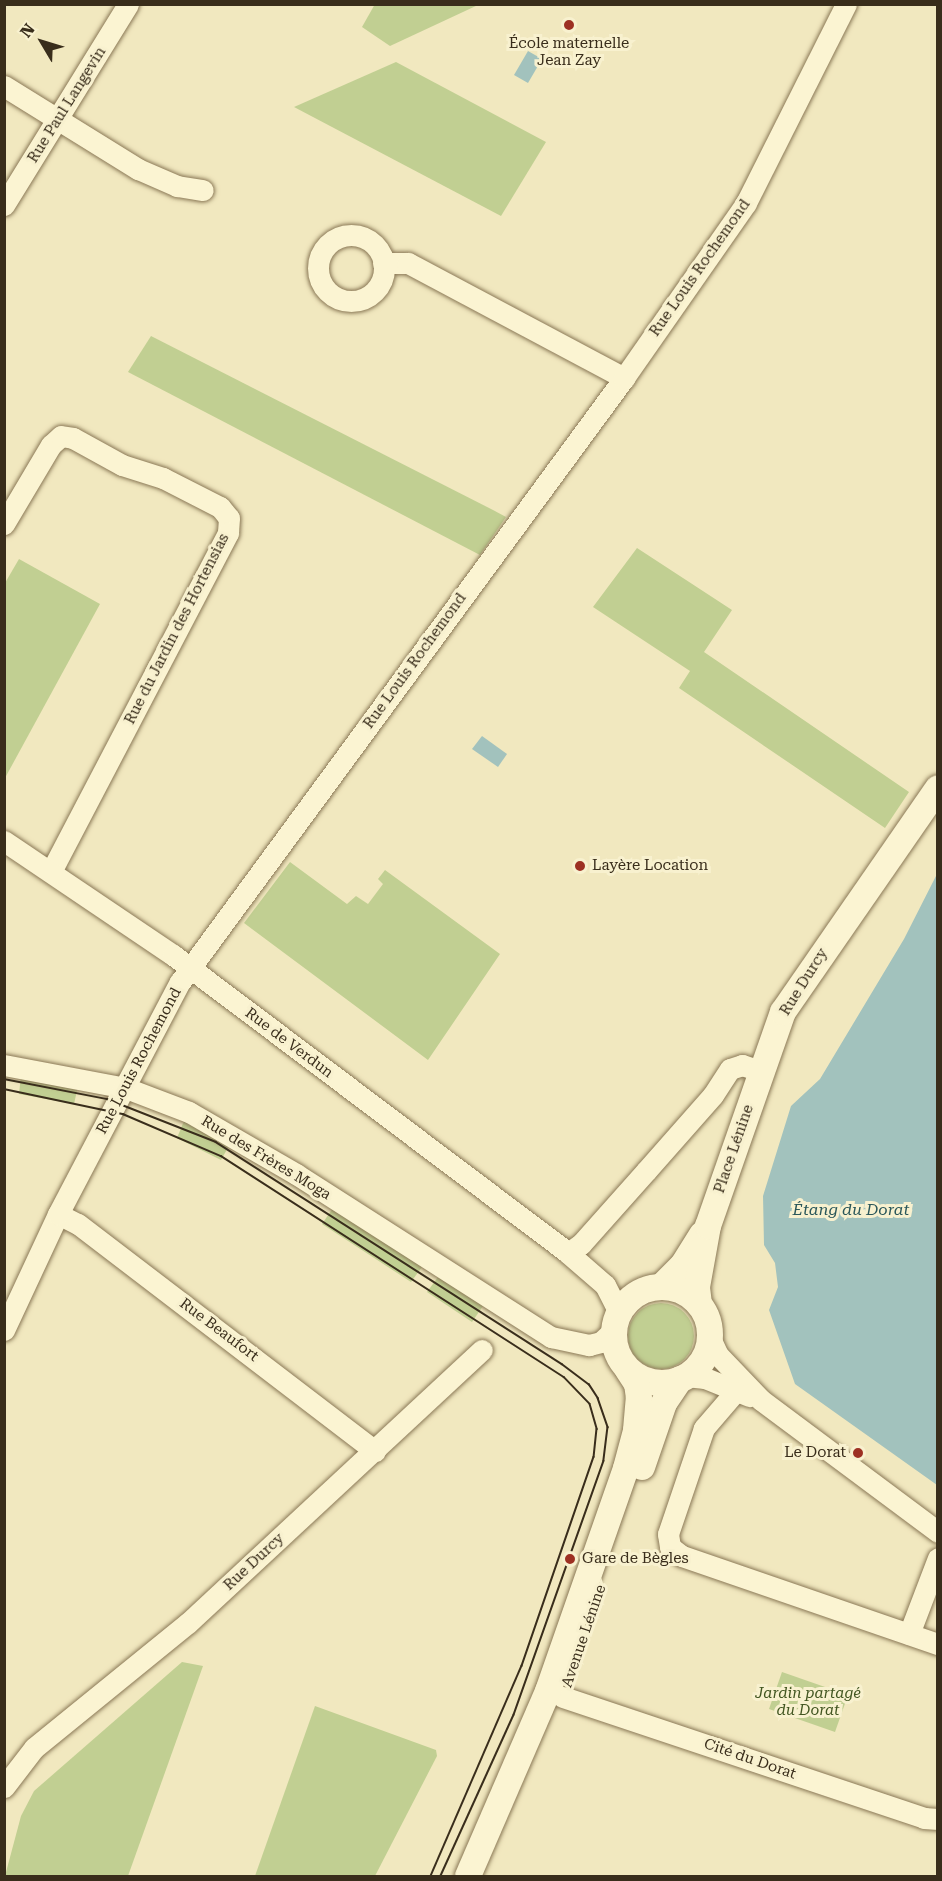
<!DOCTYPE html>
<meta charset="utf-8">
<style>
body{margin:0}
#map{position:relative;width:942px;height:1881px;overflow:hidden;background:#f1e8bf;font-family:"Roboto Serif",serif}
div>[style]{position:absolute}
.green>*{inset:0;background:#c1cf92}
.round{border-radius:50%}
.water>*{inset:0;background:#a2c2bd}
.roads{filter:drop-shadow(0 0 2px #8a7856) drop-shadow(0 0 2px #8a7856)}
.minor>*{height:21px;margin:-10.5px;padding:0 10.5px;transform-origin:10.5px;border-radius:10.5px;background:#fbf4d2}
.minor>.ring{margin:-10.5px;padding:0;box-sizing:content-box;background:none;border:21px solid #fbf4d2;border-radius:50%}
.tertiary>*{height:26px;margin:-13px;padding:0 13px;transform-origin:13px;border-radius:13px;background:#fbf4d2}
.tertiary>.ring{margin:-13px;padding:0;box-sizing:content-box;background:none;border:26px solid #fbf4d2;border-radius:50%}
.tram>*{height:1.5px;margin:-0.75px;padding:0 0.75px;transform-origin:0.75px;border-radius:0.75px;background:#392d1b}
.dots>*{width:16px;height:16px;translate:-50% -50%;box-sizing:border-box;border:3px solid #f8f1cf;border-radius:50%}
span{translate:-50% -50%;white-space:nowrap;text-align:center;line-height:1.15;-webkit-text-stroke:6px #f8f1cf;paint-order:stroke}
.poi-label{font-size:15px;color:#392d1b}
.left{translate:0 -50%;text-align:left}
.right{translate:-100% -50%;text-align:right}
.street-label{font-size:15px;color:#392d1b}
.park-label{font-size:15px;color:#425621;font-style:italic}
.water-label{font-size:16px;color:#2a575a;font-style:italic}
.frame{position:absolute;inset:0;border:6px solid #392d1b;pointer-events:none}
.north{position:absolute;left:12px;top:12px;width:60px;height:60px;-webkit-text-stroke:4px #f8f1cf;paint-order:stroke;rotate:308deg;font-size:16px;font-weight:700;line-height:24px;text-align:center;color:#392d1b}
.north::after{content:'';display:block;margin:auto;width:21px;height:27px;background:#392d1b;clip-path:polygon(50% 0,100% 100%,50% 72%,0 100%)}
</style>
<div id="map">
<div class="green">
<i style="clip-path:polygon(375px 4px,478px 4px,478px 5px,390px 46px,362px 27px)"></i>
<i style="clip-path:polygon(396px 62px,546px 142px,501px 216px,294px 107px)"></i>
<i style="clip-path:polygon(151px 336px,493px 510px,506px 517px,480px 555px,128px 372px)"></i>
<i style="clip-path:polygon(637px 548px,732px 610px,704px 652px,909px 792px,885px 828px,679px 688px,690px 671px,593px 607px)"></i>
<i style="clip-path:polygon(19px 559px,100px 604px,5px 778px,5px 583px)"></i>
<i style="clip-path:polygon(290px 862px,347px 904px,356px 896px,368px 904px,383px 884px,378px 879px,385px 870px,500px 954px,428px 1060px,244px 923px)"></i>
<i style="clip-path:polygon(21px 1076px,78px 1086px,74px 1104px,19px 1094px)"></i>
<i style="clip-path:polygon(184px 1121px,230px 1144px,221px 1160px,177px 1138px)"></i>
<i style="clip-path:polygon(333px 1208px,422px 1267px,411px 1282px,322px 1224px)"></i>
<i style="clip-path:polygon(438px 1277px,483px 1306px,472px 1322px,427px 1292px)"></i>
<i class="round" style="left:628px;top:1303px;width:66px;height:66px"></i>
<i style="clip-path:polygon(182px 1662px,203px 1666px,128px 1876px,5px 1876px,21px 1816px,34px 1791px)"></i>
<i style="clip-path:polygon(782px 1672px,848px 1695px,835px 1732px,769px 1709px)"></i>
<i style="clip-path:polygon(315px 1706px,436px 1750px,437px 1756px,375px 1876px,255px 1876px)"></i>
</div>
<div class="water">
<i style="clip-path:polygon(528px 51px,542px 59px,528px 83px,514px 75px)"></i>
<i style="clip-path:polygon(482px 736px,507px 754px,498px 767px,472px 749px)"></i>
<i style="clip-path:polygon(937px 874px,937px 1485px,795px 1384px,769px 1310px,778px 1287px,775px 1263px,764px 1245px,763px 1196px,791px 1106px,820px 1079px,904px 939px)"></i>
</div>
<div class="roads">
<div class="minor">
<i style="left:4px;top:86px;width:158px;rotate:31.8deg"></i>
<i style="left:138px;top:169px;width:43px;rotate:23.6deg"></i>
<i style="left:177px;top:186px;width:26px;rotate:9deg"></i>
<i style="left:4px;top:205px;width:236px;rotate:-58.3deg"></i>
<i class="ring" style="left:318px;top:235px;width:45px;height:45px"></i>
<i style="left:383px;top:263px;width:25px"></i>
<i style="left:408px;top:263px;width:245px;rotate:28deg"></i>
<i style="left:4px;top:524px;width:92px;rotate:-59.3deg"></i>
<i style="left:51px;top:445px;width:13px;rotate:-42deg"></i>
<i style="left:61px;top:436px;width:12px;rotate:9deg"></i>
<i style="left:73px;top:438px;width:56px;rotate:28.9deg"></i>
<i style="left:122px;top:465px;width:43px;rotate:17.6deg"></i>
<i style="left:163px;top:478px;width:64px;rotate:27deg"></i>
<i style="left:220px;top:507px;width:14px;rotate:51deg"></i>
<i style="left:229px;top:518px;width:15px;rotate:94deg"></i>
<i style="left:228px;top:533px;width:382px;rotate:117.6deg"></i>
<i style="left:4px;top:841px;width:204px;rotate:34deg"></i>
<i style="left:173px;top:955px;width:495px;rotate:37deg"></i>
<i style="left:568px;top:1253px;width:49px;rotate:40.9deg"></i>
<i style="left:605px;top:1285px;width:30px;rotate:63deg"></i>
<i style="left:4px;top:1065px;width:124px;rotate:10.7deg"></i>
<i style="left:126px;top:1088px;width:67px;rotate:20.9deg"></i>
<i style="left:189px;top:1112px;width:124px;rotate:30.1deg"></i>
<i style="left:296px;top:1174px;width:303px;rotate:32.6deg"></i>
<i style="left:551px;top:1337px;width:39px;rotate:12deg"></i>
<i style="left:589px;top:1345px;width:12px;rotate:-14deg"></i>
<i style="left:601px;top:1342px;width:18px;rotate:-43deg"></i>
<i style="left:58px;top:1214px;width:22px;rotate:27deg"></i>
<i style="left:78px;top:1224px;width:374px;rotate:37.4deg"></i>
<i style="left:568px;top:1253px;width:16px;rotate:-35deg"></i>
<i style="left:581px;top:1244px;width:98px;rotate:-48.3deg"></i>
<i style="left:646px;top:1171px;width:101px;rotate:-48.6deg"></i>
<i style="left:713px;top:1095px;width:31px;rotate:-57deg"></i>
<i style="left:730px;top:1069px;width:13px;rotate:-18deg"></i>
<i style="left:742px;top:1065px;width:20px;rotate:18deg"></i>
<i style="left:4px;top:1330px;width:128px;rotate:-65deg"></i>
<i style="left:58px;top:1214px;width:262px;rotate:-62.3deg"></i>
<i style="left:180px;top:982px;width:750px;rotate:-53.68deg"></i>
<i style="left:624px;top:378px;width:213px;rotate:-55.1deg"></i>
<i style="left:746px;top:203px;width:223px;rotate:-63.3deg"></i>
<i style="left:710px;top:1338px;width:19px;rotate:65deg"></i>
<i style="left:718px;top:1355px;width:62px;rotate:46.3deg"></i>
<i style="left:761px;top:1400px;width:221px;rotate:36.7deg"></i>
<i style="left:686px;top:1376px;width:19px;rotate:6deg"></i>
<i style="left:705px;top:1378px;width:48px;rotate:22.2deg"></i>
<i style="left:735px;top:1392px;width:48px;rotate:130.7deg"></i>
<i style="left:704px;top:1428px;width:112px;rotate:108.8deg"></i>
<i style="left:668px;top:1534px;width:13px;rotate:81deg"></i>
<i style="left:670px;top:1547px;width:15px;rotate:37deg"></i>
<i style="left:682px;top:1556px;width:271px;rotate:19deg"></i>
<i style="left:909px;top:1634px;width:81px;rotate:-69.1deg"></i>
<i style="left:563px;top:1697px;width:381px;rotate:18.5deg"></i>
<i style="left:924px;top:1818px;width:14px;rotate:4deg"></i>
<i style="left:4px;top:1787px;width:49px;rotate:-52.4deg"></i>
<i style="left:34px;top:1748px;width:198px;rotate:-39.1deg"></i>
<i style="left:188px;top:1623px;width:401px;rotate:-42.9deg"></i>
</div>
<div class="tertiary">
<i style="left:662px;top:1286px;width:30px;rotate:-45deg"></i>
<i style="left:683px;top:1265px;width:36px;rotate:-58deg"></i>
<i class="ring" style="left:614px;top:1287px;width:70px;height:70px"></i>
<i style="left:699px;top:1304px;width:17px;rotate:-97deg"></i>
<i style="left:697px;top:1287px;width:62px;rotate:-79.8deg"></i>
<i style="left:708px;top:1226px;width:227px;rotate:-70.7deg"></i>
<i style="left:783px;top:1012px;width:272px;rotate:-55.3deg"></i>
<i style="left:642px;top:1467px;width:68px;rotate:-71deg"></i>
<i style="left:664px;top:1403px;width:29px;rotate:-56deg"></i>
<i style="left:468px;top:1876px;width:202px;rotate:-66.6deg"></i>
<i style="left:548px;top:1691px;width:236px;rotate:-70.7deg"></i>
<i style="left:626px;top:1468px;width:39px;rotate:-75deg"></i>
<i style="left:636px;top:1430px;width:32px;rotate:-85deg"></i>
<i style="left:639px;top:1398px;width:14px;rotate:-98deg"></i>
<i style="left:637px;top:1384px;width:17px;rotate:-123deg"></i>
</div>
</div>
<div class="tram">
<i style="left:4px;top:1079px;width:105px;rotate:11deg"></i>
<i style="left:107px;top:1099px;width:117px;rotate:21.5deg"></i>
<i style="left:216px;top:1142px;width:411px;rotate:32.7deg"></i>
<i style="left:562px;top:1364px;width:34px;rotate:37deg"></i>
<i style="left:589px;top:1384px;width:17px;rotate:57deg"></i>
<i style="left:598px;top:1398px;width:31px;rotate:71deg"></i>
<i style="left:608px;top:1427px;width:34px;rotate:97deg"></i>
<i style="left:604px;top:1461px;width:269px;rotate:109.5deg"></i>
<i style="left:514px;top:1715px;width:177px;rotate:114.4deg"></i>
<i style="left:4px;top:1089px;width:122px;rotate:11.9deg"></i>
<i style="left:123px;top:1114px;width:107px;rotate:23.2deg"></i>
<i style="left:221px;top:1156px;width:408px;rotate:32.8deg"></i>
<i style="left:564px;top:1377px;width:37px;rotate:46deg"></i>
<i style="left:590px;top:1404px;width:26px;rotate:74deg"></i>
<i style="left:597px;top:1429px;width:28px;rotate:96deg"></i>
<i style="left:594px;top:1457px;width:221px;rotate:109deg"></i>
<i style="left:522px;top:1666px;width:229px;rotate:113.4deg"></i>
</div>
<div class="dots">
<i style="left:569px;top:25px;background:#9d3022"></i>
<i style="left:580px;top:866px;background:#9d3022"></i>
<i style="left:858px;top:1453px;background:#9d3022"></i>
<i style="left:570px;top:1559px;background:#9d3022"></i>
</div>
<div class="poi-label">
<span style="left:569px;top:52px">École maternelle<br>Jean Zay</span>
<span class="left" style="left:592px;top:866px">Layère Location</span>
<span class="right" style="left:846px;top:1453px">Le Dorat</span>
<span class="left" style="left:582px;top:1559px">Gare de Bègles</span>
</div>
<div class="street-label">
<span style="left:67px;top:105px;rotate:-58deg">Rue Paul Langevin</span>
<span style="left:700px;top:268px;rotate:-55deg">Rue Louis Rochemond</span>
<span style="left:177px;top:629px;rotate:-63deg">Rue du Jardin des Hortensias</span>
<span style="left:415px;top:661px;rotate:-54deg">Rue Louis Rochemond</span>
<span style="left:804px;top:982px;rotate:-58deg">Rue Durcy</span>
<span style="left:289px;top:1043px;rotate:37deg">Rue de Verdun</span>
<span style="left:139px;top:1061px;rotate:-62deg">Rue Louis Rochemond</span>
<span style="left:734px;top:1149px;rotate:-71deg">Place Lénine</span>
<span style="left:266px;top:1158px;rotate:31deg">Rue des Frères Moga</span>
<span style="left:219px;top:1330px;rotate:37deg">Rue Beaufort</span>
<span style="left:254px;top:1562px;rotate:-43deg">Rue Durcy</span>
<span style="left:584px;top:1636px;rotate:-71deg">Avenue Lénine</span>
<span style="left:750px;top:1759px;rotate:19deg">Cité du Dorat</span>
</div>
<div class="park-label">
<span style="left:808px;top:1702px">Jardin partagé<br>du Dorat</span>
</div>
<div class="water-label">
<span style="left:851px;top:1210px">Étang du Dorat</span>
</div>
<div class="frame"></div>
<div class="north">N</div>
</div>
